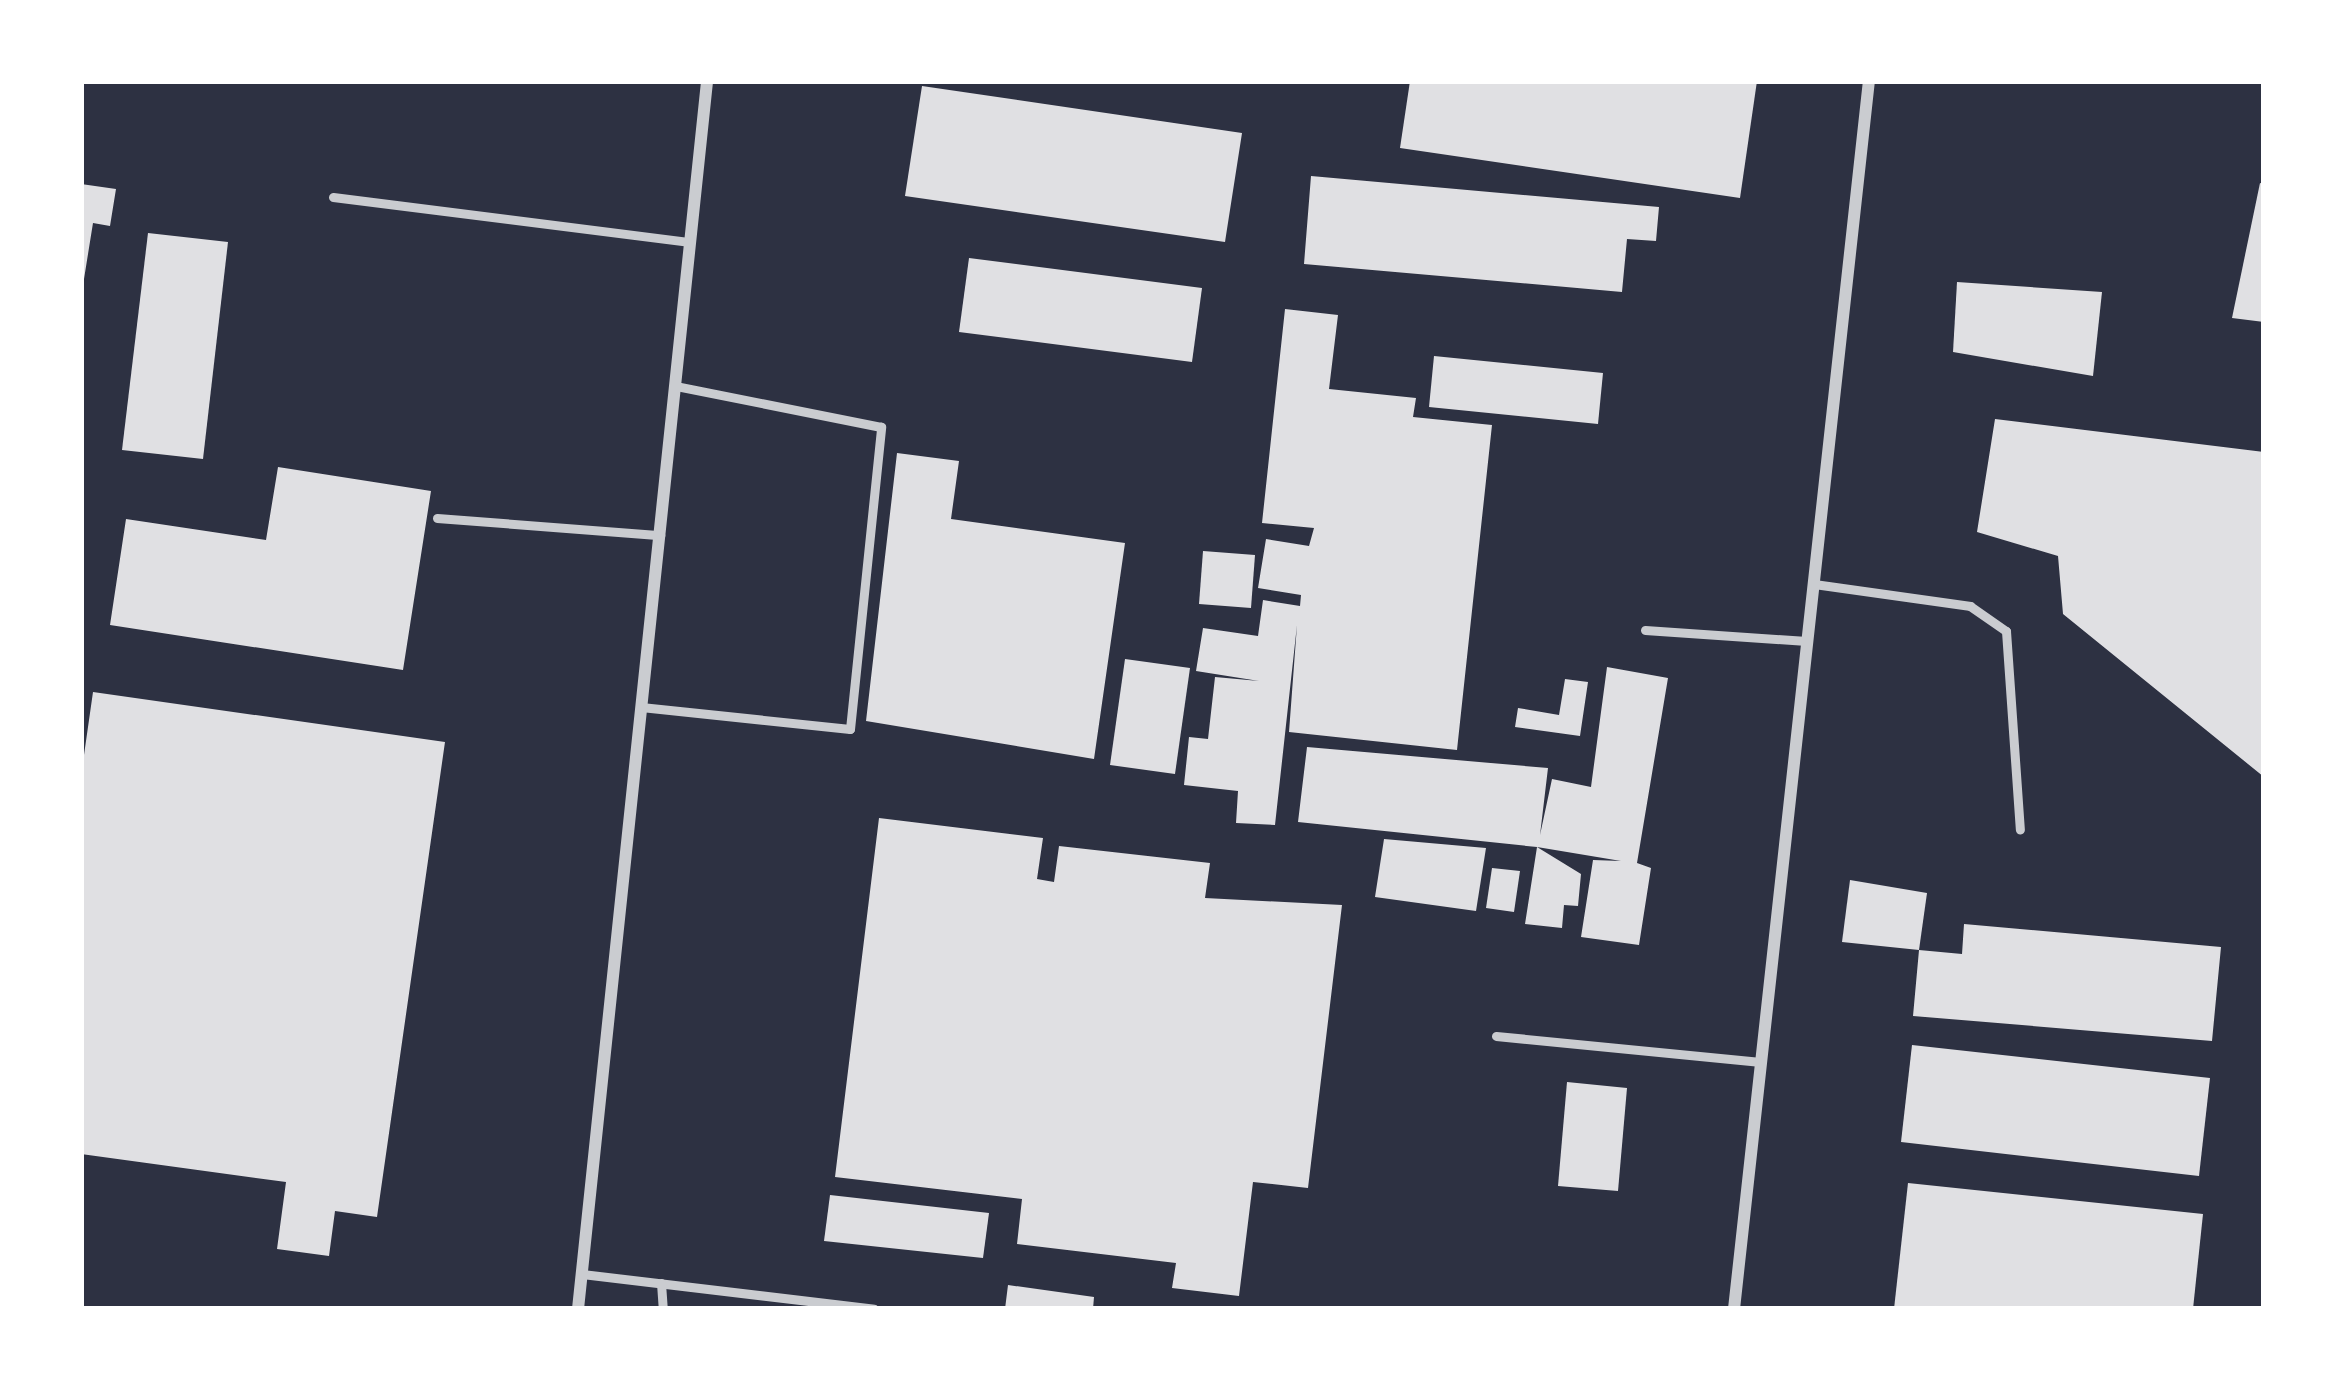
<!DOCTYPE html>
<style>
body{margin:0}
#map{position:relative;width:2345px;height:1390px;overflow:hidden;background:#2d3142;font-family:Barlow,sans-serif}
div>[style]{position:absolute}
.building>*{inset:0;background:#e0e0e3}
.service>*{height:9px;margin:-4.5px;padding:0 4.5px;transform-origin:4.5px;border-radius:4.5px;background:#caccd0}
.minor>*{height:12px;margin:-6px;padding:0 6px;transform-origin:6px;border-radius:6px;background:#caccd0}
span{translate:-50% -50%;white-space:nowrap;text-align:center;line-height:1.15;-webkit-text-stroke:10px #fff;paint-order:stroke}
.frame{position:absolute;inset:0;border:84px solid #fff;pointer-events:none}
</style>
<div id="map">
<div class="building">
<i style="clip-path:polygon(1410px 81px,1757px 81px,1740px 198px,1400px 148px)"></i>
<i style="clip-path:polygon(922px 86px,1242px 133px,1225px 242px,905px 196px)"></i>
<i style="clip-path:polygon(1311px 176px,1659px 207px,1656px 241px,1627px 239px,1622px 292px,1304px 264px)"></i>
<i style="clip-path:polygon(2260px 183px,2264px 184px,2264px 322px,2232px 318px)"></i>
<i style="clip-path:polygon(81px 184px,116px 189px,110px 226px,93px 223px,84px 279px)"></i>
<i style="clip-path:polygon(148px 233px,228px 242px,203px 459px,122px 450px)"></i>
<i style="clip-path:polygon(969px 258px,1202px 288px,1192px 362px,959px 332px)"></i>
<i style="clip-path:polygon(1957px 282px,2102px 292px,2093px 376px,1953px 352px)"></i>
<i style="clip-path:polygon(1285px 309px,1338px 315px,1329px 389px,1416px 398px,1413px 417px,1492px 425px,1457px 750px,1289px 732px,1297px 625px,1275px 825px,1236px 823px,1238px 791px,1184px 785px,1189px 737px,1208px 739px,1215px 677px,1259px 681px,1196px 671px,1203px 628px,1258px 636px,1263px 600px,1300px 606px,1301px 595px,1258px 588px,1266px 539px,1309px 546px,1314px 528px,1262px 523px)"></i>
<i style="clip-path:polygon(1434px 356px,1603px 373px,1598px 424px,1429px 407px)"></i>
<i style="clip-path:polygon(1995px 419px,2264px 452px,2264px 777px,2063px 614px,2058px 556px,1977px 532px)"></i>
<i style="clip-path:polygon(897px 453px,959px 461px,951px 519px,1125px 543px,1094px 759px,866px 721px)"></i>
<i style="clip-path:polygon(278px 467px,431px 491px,403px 670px,110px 625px,126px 519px,266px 540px)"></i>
<i style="clip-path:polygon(1203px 551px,1255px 555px,1251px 608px,1199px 604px)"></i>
<i style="clip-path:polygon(1125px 659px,1190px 668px,1175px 774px,1110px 765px)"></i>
<i style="clip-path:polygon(1607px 667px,1668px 678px,1637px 863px,1651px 868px,1639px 945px,1581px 937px,1593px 860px,1621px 861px,1537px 847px,1581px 874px,1578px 906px,1564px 905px,1562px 928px,1525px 924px,1537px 847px,1298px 822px,1307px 747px,1548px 768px,1540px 835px,1552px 779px,1591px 787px)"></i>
<i style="clip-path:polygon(1565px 679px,1588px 682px,1580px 736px,1515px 727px,1518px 708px,1559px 715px)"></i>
<i style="clip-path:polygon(93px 692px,445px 742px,377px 1217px,335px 1211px,329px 1256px,277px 1249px,286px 1182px,81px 1154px,81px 776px)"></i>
<i style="clip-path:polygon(879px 818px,1043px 838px,1037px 879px,1054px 882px,1059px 846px,1210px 863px,1205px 898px,1342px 905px,1308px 1188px,1253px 1182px,1239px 1296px,1172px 1288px,1176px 1263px,1017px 1244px,1022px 1199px,835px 1177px)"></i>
<i style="clip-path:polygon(1384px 839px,1486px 848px,1476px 911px,1375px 897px)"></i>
<i style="clip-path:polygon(1492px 868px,1520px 871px,1514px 912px,1486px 908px)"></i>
<i style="clip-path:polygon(1850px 880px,1927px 893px,1919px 950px,1842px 942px)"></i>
<i style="clip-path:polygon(1964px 924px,2221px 947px,2212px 1041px,1913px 1016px,1919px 950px,1962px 954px)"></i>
<i style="clip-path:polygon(1912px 1045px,2210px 1078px,2199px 1176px,1901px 1142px)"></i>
<i style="clip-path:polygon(1567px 1082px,1627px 1088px,1618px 1191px,1558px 1186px)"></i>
<i style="clip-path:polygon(1908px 1183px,2203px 1214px,2193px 1309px,1894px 1309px)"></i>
<i style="clip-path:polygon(830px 1195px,989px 1213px,983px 1258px,824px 1241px)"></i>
<i style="clip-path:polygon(1008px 1285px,1094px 1297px,1093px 1309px,1005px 1309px)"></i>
</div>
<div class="service">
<i style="left:333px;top:197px;width:360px;rotate:7.2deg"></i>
<i style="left:437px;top:518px;width:224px;rotate:4.4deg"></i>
<i style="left:1814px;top:584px;width:158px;rotate:8deg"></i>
<i style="left:1970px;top:606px;width:44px;rotate:34.8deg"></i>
<i style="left:2006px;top:631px;width:199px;rotate:86deg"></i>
<i style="left:1645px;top:630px;width:162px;rotate:3.9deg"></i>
<i style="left:641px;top:707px;width:210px;rotate:6deg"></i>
<i style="left:850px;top:729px;width:304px;rotate:-84.1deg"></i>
<i style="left:881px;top:427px;width:210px;rotate:-168.7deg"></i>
<i style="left:1496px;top:1036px;width:266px;rotate:5.6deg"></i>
<i style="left:582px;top:1274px;width:294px;rotate:6.8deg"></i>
<i style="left:661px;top:1283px;width:26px;rotate:86deg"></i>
</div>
<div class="minor">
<i style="left:578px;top:1309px;width:1235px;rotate:-84deg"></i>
<i style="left:1734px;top:1309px;width:1235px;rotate:-83.73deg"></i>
</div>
<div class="frame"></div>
</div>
